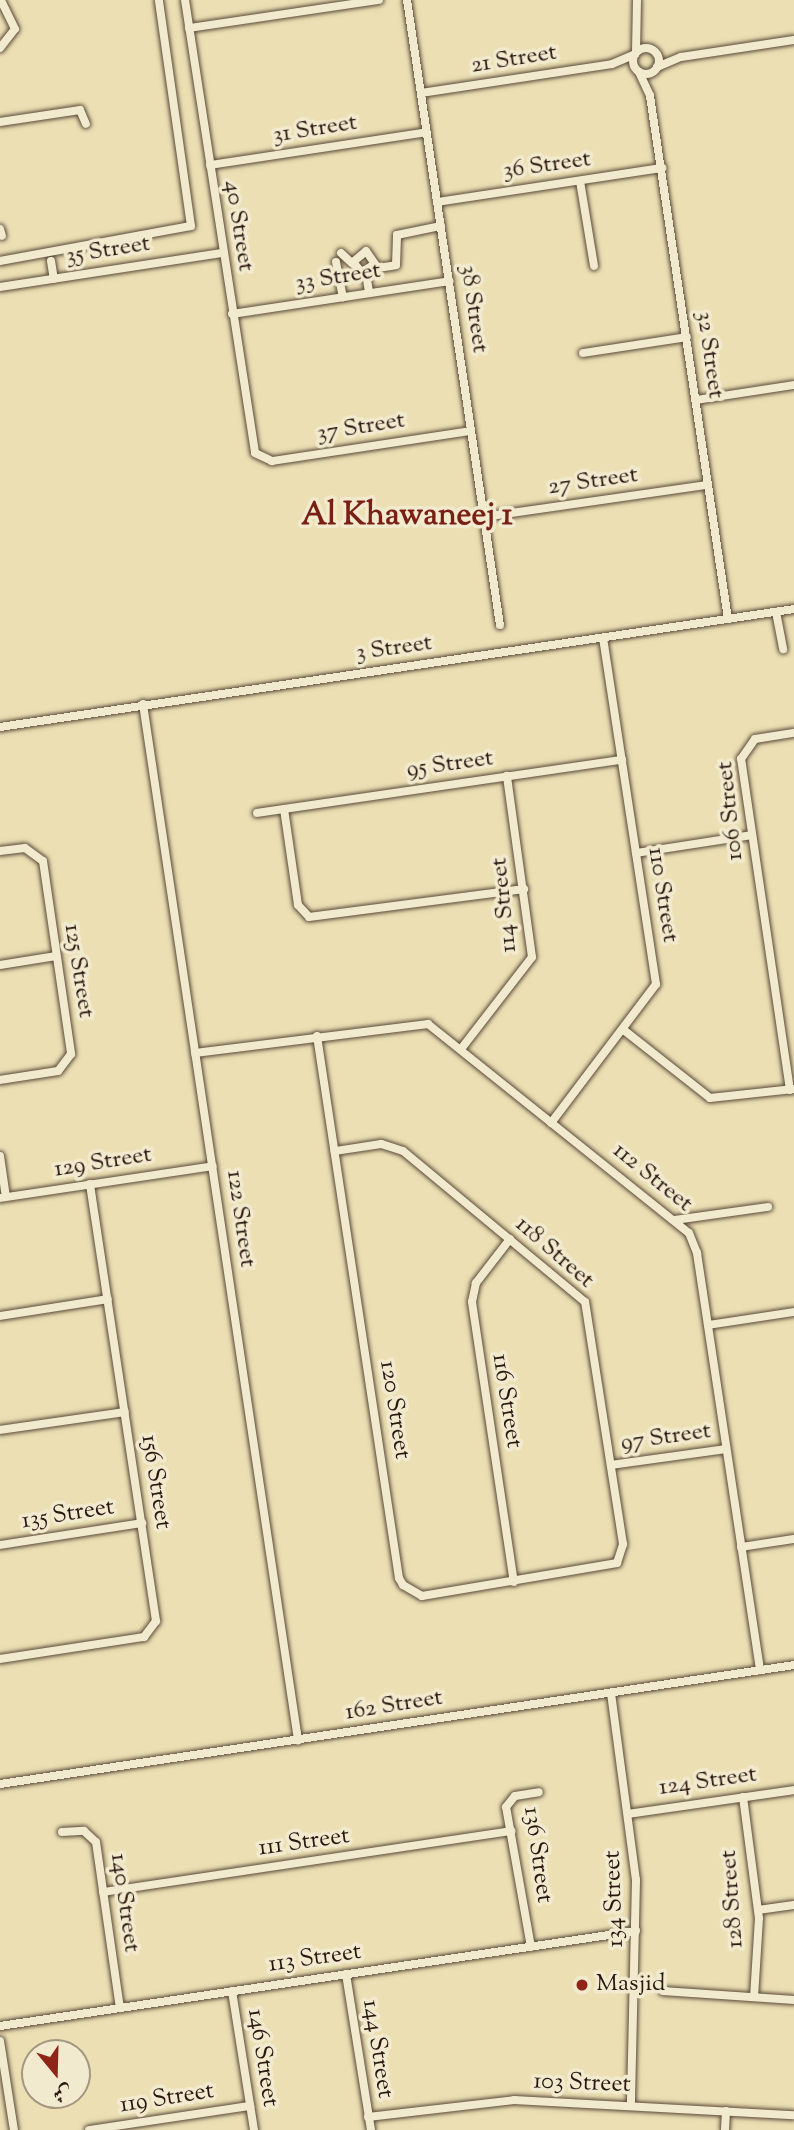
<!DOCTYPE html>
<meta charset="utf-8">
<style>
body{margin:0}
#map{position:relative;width:794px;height:2130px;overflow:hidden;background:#ebdfb3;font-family:"Sorts Mill Goudy",Amiri,serif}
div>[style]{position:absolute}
.roads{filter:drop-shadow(0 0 2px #5a4939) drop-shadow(0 0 2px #5a4939)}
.minor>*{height:8px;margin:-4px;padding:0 4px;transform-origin:4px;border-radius:4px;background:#f2eace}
.minor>.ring{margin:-4px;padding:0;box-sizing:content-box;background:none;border:8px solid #f2eace;border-radius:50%}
.dots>*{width:19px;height:19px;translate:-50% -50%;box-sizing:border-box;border:4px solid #f2eace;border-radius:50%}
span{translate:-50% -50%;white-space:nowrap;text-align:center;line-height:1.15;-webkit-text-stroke:7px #f2eace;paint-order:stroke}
.street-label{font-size:24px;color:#291710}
.poi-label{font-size:24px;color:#291710}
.left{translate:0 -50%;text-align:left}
.district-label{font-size:32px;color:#7a1f14;font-weight:700}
.north{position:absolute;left:21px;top:2039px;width:70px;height:70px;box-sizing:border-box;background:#f2eace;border:2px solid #a29682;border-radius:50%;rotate:161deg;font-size:19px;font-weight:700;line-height:28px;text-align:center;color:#291710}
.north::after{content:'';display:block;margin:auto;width:24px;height:32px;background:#8f2418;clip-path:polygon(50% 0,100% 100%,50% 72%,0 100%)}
</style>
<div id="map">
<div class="roads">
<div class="minor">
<i style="left:185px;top:0;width:458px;rotate:81.2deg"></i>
<i style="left:255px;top:453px;width:19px;rotate:25deg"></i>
<i style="left:272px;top:461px;width:201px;rotate:-8.6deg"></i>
<i style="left:407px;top:0;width:632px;rotate:81.54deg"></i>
<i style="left:189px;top:28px;width:192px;rotate:-8.4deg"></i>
<i style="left:0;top:48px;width:24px;rotate:-52deg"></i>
<i style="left:15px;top:29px;width:32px;rotate:-116deg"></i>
<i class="ring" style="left:633px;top:48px;width:18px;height:18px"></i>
<i style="left:636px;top:52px;width:52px;rotate:-88.9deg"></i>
<i style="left:657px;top:67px;width:26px;rotate:-23deg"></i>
<i style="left:681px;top:57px;width:114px;rotate:-8.6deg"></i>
<i style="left:639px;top:72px;width:26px;rotate:65deg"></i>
<i style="left:650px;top:96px;width:529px;rotate:81.52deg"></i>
<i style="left:421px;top:93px;width:193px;rotate:-8.6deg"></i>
<i style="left:612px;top:64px;width:25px;rotate:-23deg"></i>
<i style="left:0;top:122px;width:81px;rotate:-8.5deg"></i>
<i style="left:80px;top:110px;width:15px;rotate:67deg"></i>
<i style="left:210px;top:165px;width:219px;rotate:-8.6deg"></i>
<i style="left:580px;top:181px;width:86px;rotate:80.6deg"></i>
<i style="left:437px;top:202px;width:228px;rotate:-8.6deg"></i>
<i style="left:0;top:229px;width:7px;rotate:74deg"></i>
<i style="left:341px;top:253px;width:16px;rotate:43deg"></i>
<i style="left:0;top:261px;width:194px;rotate:-10.4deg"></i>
<i style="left:191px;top:226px;width:228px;rotate:-98.1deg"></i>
<i style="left:51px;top:261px;width:18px;rotate:81deg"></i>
<i style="left:336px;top:262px;width:36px;rotate:79deg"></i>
<i style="left:374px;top:264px;width:15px;rotate:143deg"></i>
<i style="left:362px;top:273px;width:14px;rotate:-129deg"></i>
<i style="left:353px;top:262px;width:17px;rotate:-40deg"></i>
<i style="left:366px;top:251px;width:21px;rotate:55deg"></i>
<i style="left:378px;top:268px;width:18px;rotate:-9deg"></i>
<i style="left:396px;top:265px;width:30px;rotate:-88deg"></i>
<i style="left:397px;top:235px;width:45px;rotate:-11.6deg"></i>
<i style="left:366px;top:273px;width:20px;rotate:81deg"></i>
<i style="left:0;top:287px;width:226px;rotate:-8.7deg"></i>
<i style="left:232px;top:314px;width:220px;rotate:-8.6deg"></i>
<i style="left:583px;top:353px;width:105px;rotate:-8.7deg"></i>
<i style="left:696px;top:400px;width:99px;rotate:-8.7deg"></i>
<i style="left:484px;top:517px;width:225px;rotate:-8.2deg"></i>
<i style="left:776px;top:612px;width:38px;rotate:79deg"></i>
<i style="left:143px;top:704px;width:1048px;rotate:81.49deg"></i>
<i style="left:0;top:727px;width:803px;rotate:-8.45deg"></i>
<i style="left:284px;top:809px;width:97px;rotate:81.7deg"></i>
<i style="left:298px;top:905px;width:16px;rotate:47deg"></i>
<i style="left:309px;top:917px;width:217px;rotate:-7.4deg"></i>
<i style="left:257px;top:813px;width:369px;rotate:-8.3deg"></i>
<i style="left:0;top:851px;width:25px;rotate:-7deg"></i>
<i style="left:25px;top:848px;width:22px;rotate:36deg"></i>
<i style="left:43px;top:861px;width:195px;rotate:81.7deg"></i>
<i style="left:71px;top:1054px;width:21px;rotate:127deg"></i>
<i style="left:58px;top:1071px;width:59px;rotate:171.2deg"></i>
<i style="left:636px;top:853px;width:117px;rotate:-8.8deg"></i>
<i style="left:0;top:965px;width:57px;rotate:-9.1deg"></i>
<i style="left:625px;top:1031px;width:108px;rotate:38.2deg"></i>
<i style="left:710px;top:1098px;width:84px;rotate:-6.1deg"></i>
<i style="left:317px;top:1036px;width:548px;rotate:81.4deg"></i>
<i style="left:399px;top:1578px;width:8px;rotate:60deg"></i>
<i style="left:403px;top:1585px;width:22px;rotate:30deg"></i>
<i style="left:422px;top:1596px;width:198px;rotate:-9.6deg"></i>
<i style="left:617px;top:1563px;width:20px;rotate:-72deg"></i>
<i style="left:623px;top:1544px;width:245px;rotate:-98.9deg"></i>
<i style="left:585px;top:1302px;width:236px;rotate:-140.3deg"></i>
<i style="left:403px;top:1151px;width:23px;rotate:-162deg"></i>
<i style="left:381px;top:1144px;width:47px;rotate:171.3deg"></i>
<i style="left:461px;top:1049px;width:116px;rotate:-52.3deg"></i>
<i style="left:532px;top:957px;width:183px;rotate:-97.9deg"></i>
<i style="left:195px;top:1053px;width:235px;rotate:-7.1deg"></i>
<i style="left:428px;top:1024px;width:334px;rotate:38.7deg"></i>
<i style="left:689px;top:1233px;width:22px;rotate:68deg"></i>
<i style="left:697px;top:1253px;width:422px;rotate:81.4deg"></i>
<i style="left:790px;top:1090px;width:335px;rotate:-98.4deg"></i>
<i style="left:741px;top:759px;width:24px;rotate:-55deg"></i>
<i style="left:755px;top:739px;width:39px;rotate:-9deg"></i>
<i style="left:551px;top:1123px;width:174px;rotate:-52.9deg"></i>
<i style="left:656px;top:984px;width:350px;rotate:-98.7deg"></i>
<i style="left:0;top:1156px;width:41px;rotate:81.7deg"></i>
<i style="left:0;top:1198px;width:215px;rotate:-8.5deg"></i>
<i style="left:675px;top:1220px;width:94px;rotate:-8deg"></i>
<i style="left:510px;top:1239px;width:56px;rotate:127.7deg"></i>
<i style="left:476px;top:1283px;width:19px;rotate:102deg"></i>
<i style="left:472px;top:1302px;width:283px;rotate:81.5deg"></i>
<i style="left:0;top:1316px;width:109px;rotate:-8.9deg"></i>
<i style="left:708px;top:1325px;width:87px;rotate:-8.6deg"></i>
<i style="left:0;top:1430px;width:126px;rotate:-8.2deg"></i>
<i style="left:611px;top:1465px;width:116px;rotate:-7.9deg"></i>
<i style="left:0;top:1545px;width:144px;rotate:-8.8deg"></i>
<i style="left:741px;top:1547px;width:54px;rotate:-8.6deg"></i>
<i style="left:0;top:1659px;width:146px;rotate:-8.7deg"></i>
<i style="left:144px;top:1637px;width:20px;rotate:-53deg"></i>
<i style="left:156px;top:1621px;width:442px;rotate:-98.6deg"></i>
<i style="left:611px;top:1693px;width:189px;rotate:82.4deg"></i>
<i style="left:636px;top:1880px;width:225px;rotate:91.3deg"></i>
<i style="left:0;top:1784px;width:803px;rotate:-8.52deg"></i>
<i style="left:743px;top:1797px;width:122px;rotate:82.5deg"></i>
<i style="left:759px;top:1918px;width:79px;rotate:93.6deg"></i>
<i style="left:628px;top:1814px;width:168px;rotate:-8.2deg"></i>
<i style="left:62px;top:1832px;width:22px;rotate:-3deg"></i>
<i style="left:84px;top:1831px;width:16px;rotate:43deg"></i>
<i style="left:96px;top:1842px;width:168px;rotate:81.8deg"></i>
<i style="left:103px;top:1892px;width:413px;rotate:-8.5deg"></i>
<i style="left:758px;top:1910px;width:36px;rotate:-8deg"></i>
<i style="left:531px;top:1947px;width:142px;rotate:-100.1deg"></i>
<i style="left:506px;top:1807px;width:14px;rotate:-51deg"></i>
<i style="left:515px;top:1796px;width:24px;rotate:-9deg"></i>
<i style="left:346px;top:1974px;width:158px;rotate:80.9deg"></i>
<i style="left:232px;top:1991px;width:141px;rotate:81deg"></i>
<i style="left:663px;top:1991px;width:131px;rotate:3.9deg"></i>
<i style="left:0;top:2026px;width:643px;rotate:-8.5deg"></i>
<i style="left:0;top:2041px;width:90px;rotate:81.1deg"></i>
<i style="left:368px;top:2117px;width:147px;rotate:-6.6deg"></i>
<i style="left:514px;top:2100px;width:280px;rotate:3.1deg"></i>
<i style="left:89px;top:2130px;width:163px;rotate:-8.5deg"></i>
<i style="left:725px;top:2130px;width:19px;rotate:-87deg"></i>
</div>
</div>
<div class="dots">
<i style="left:582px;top:1985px;background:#8f2418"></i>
</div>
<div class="street-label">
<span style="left:514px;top:60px;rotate:-9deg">21 Street</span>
<span style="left:315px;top:130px;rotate:-9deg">31 Street</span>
<span style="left:547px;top:166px;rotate:-8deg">36 Street</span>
<span style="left:238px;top:226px;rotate:81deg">40 Street</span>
<span style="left:108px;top:251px;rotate:-9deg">35 Street</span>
<span style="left:338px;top:278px;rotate:-9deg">33 Street</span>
<span style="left:473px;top:309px;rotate:82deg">38 Street</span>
<span style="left:709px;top:355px;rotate:82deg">32 Street</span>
<span style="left:361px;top:428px;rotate:-9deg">37 Street</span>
<span style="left:593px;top:482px;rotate:-8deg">27 Street</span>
<span style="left:394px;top:649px;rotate:-8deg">3 Street</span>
<span style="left:450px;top:765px;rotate:-8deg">95 Street</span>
<span style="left:731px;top:811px;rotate:-96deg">106 Street</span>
<span style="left:662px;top:895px;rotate:81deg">110 Street</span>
<span style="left:505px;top:905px;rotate:-96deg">114 Street</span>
<span style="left:78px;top:971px;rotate:81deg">125 Street</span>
<span style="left:103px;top:1163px;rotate:-9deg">129 Street</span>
<span style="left:652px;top:1178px;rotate:39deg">112 Street</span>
<span style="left:240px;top:1219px;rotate:82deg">122 Street</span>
<span style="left:554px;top:1253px;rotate:41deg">118 Street</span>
<span style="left:506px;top:1401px;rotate:81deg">116 Street</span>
<span style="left:394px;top:1410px;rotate:81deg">120 Street</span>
<span style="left:666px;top:1438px;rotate:-8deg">97 Street</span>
<span style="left:155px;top:1482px;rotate:81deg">156 Street</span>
<span style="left:68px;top:1515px;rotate:-9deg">135 Street</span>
<span style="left:394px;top:1706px;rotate:-9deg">162 Street</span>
<span style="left:708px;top:1782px;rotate:-8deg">124 Street</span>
<span style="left:304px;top:1843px;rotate:-8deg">111 Street</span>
<span style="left:537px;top:1855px;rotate:82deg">136 Street</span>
<span style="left:615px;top:1899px;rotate:-92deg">134 Street</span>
<span style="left:733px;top:1899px;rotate:-94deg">128 Street</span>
<span style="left:124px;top:1903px;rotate:82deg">140 Street</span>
<span style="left:315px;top:1959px;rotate:-8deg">113 Street</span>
<span style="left:377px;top:2049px;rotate:81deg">144 Street</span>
<span style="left:262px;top:2058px;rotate:81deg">146 Street</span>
<span style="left:582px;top:2084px;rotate:2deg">103 Street</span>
<span style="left:167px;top:2099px;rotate:-9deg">119 Street</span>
</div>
<div class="poi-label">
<span class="left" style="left:596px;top:1985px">Masjid</span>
</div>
<div class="district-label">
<span style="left:407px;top:516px">Al Khawaneej 1</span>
</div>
<div class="north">ش</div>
</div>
